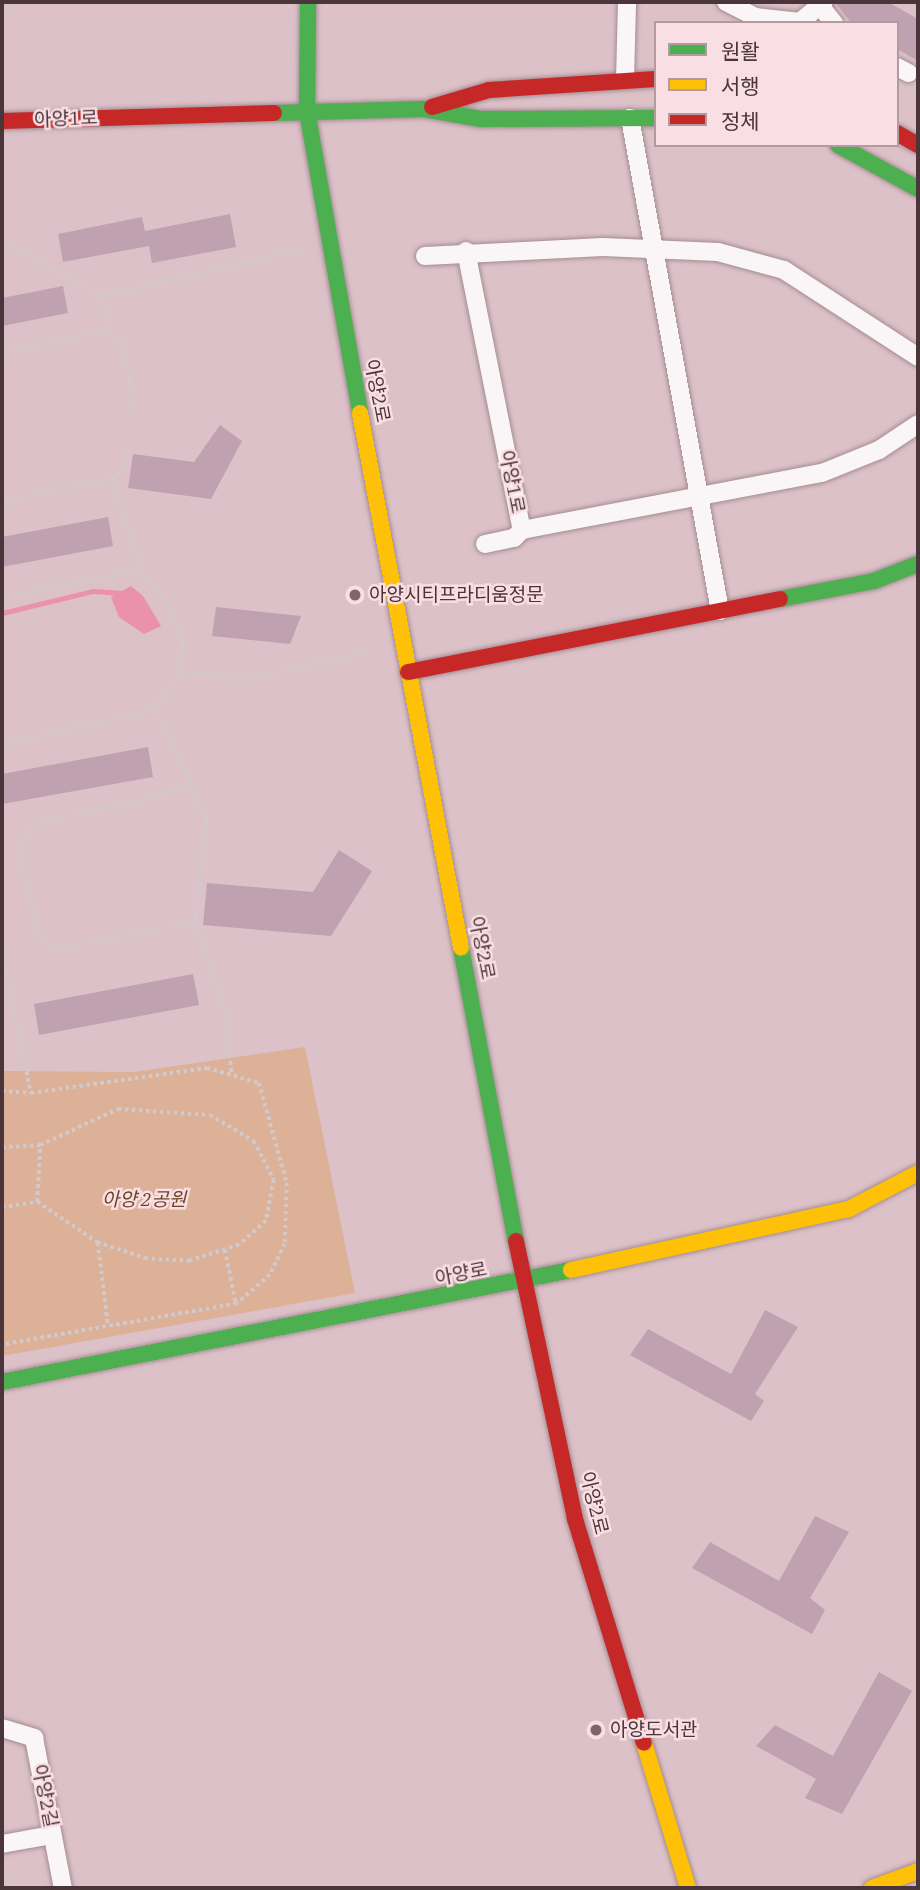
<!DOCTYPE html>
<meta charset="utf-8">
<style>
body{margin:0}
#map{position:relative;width:920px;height:1890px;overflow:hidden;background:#ddc1c8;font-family:"IBM Plex Serif","Noto Sans KR",serif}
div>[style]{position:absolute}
.green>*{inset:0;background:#ddb098}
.water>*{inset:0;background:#ea91ab}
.stream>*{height:5px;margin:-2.5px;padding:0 2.5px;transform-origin:2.5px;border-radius:2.5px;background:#ea91ab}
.building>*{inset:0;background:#c0a1b0}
.path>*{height:3.5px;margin-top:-1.75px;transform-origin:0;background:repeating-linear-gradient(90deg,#d1c9cb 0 3.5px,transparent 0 7px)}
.roads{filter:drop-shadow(0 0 2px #a28d92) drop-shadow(0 0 2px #a28d92)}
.street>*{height:18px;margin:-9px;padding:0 9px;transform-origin:9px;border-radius:9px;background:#faf6f7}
.fast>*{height:16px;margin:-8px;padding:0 8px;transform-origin:8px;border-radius:8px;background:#4caf50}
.slow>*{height:16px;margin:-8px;padding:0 8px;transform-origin:8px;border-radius:8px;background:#ffc107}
.jam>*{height:16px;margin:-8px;padding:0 8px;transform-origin:8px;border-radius:8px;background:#c62828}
.dots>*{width:19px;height:19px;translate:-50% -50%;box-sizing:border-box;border:4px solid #f9dee4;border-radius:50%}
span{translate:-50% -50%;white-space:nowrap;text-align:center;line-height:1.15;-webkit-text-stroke:5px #f9dee4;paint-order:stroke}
.street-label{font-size:19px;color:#4a353a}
.poi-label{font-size:19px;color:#4a353a}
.left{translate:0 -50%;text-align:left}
.park-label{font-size:19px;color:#6a4624;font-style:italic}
.frame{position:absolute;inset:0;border:4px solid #4a353a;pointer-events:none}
.legend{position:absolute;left:654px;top:21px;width:245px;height:126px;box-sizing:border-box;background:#f9dee4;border:2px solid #b39aa0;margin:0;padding:9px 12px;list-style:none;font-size:21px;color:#4a353a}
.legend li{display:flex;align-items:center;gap:14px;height:35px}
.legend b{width:35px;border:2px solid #b39aa0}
</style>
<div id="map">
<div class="green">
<i style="clip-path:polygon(305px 1047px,355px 1293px,2px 1356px,2px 1071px,134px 1072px)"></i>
</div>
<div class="water">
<i style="clip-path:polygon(131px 586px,143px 596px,161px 626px,144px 634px,119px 617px,111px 597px)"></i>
</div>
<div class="stream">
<i style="left:2px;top:613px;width:94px;rotate:-13.6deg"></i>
<i style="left:93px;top:591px;width:26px;rotate:4deg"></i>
</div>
<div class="building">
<i style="clip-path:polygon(835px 2px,888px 2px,918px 19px,918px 61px,897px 49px,897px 23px,851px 23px)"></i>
<i style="clip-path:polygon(230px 214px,236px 247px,152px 263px,149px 246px,63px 262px,58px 234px,142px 217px,145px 231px)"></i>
<i style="clip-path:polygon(63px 286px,68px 313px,2px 326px,2px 298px)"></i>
<i style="clip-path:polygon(220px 425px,242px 441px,211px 499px,128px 488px,133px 454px,194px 462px)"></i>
<i style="clip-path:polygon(108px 517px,113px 546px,2px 567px,2px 537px)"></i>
<i style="clip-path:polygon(216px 607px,301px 616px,290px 644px,212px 636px)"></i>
<i style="clip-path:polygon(148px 747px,153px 777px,2px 804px,2px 774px)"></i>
<i style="clip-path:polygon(339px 850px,372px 871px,331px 936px,203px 925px,207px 883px,313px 892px)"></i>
<i style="clip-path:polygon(193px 974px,199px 1005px,39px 1035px,34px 1004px)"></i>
<i style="clip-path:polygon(765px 1310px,798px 1327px,755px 1394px,764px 1401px,751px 1421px,630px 1355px,648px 1329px,731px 1374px)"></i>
<i style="clip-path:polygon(815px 1516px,849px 1532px,810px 1598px,825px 1610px,812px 1634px,692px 1568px,710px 1542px,779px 1581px)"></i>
<i style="clip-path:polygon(879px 1672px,912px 1691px,842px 1814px,805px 1798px,816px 1779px,756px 1746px,775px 1725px,833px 1756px)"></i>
</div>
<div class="path">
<i style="left:2px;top:240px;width:115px;rotate:29.2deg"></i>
<i style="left:102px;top:296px;width:35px;rotate:77deg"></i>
<i style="left:102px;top:296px;width:212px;rotate:-13.1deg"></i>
<i style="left:2px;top:353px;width:110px;rotate:-12deg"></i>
<i style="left:110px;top:330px;width:16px;rotate:47deg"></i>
<i style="left:121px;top:342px;width:38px;rotate:76deg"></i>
<i style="left:130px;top:379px;width:90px;rotate:92.5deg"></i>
<i style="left:126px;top:469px;width:18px;rotate:146deg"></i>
<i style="left:111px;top:479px;width:111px;rotate:168.1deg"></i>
<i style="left:111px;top:479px;width:96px;rotate:71.2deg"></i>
<i style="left:142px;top:570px;width:48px;rotate:52.7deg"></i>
<i style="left:171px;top:608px;width:39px;rotate:71deg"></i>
<i style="left:184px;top:645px;width:28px;rotate:103deg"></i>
<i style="left:178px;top:672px;width:78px;rotate:3.7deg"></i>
<i style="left:256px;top:677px;width:116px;rotate:-12.5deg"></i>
<i style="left:2px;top:598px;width:143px;rotate:-11.3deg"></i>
<i style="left:154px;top:704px;width:88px;rotate:65.8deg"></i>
<i style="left:190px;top:784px;width:47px;rotate:158.9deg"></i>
<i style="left:146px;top:801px;width:111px;rotate:168.6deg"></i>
<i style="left:37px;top:823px;width:22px;rotate:133deg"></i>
<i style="left:22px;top:839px;width:29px;rotate:90deg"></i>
<i style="left:22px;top:868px;width:78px;rotate:75.1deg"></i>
<i style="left:42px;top:943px;width:13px;rotate:32deg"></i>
<i style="left:53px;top:950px;width:145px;rotate:-11.2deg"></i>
<i style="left:195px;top:922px;width:103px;rotate:-83.8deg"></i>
<i style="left:206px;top:820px;width:39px;rotate:-114deg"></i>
<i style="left:2px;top:737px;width:10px;rotate:29deg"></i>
<i style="left:11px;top:742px;width:134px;rotate:-12.5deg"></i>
<i style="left:142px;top:713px;width:31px;rotate:-36deg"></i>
<i style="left:167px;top:695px;width:25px;rotate:-64deg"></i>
<i style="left:195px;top:922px;width:82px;rotate:70deg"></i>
<i style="left:223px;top:999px;width:77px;rotate:83.2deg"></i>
<i style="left:2px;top:948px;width:148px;rotate:78.7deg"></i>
<i style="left:2px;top:1091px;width:29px;rotate:4deg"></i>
<i style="left:31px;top:1093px;width:178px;rotate:-8.1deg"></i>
<i style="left:207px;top:1068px;width:54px;rotate:16.1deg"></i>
<i style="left:259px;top:1083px;width:104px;rotate:74.4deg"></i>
<i style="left:287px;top:1183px;width:61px;rotate:91.9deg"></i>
<i style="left:285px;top:1244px;width:34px;rotate:116deg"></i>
<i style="left:270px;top:1275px;width:44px;rotate:138.7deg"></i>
<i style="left:237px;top:1304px;width:239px;rotate:170.1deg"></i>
<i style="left:2px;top:1147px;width:38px;rotate:-3deg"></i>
<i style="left:40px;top:1145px;width:86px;rotate:-24.8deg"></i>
<i style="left:118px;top:1109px;width:92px;rotate:3.7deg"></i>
<i style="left:210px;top:1115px;width:51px;rotate:30.6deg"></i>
<i style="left:254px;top:1141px;width:44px;rotate:62.9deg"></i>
<i style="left:274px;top:1180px;width:42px;rotate:101deg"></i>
<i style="left:266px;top:1221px;width:36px;rotate:138deg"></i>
<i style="left:239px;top:1245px;width:52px;rotate:161.9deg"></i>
<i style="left:190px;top:1261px;width:43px;rotate:-177.3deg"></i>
<i style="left:147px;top:1259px;width:52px;rotate:-161.9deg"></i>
<i style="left:98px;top:1243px;width:73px;rotate:-146.1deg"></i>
<i style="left:37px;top:1202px;width:57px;rotate:-87deg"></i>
<i style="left:2px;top:1207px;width:35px;rotate:-8deg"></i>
<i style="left:98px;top:1243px;width:83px;rotate:83deg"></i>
<i style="left:225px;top:1250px;width:54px;rotate:78.3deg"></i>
</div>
<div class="roads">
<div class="street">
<i style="left:726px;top:2px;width:33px;rotate:27deg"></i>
<i style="left:755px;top:17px;width:45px;rotate:6.3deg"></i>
<i style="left:800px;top:22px;width:31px;rotate:-40deg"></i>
<i style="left:821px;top:7px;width:21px;rotate:51deg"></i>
<i style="left:897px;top:67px;width:13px;rotate:27deg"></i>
<i style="left:625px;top:80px;width:78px;rotate:-88.5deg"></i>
<i style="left:630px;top:118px;width:501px;rotate:79.65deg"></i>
<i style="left:466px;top:251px;width:285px;rotate:78.7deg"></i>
<i style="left:522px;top:530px;width:305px;rotate:-10.8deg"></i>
<i style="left:822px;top:473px;width:61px;rotate:-22deg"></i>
<i style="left:879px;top:450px;width:47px;rotate:-33.7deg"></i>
<i style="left:425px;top:256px;width:178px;rotate:-2.9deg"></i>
<i style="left:603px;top:247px;width:115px;rotate:2.5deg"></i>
<i style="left:718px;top:252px;width:68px;rotate:15.3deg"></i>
<i style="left:784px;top:270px;width:160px;rotate:33deg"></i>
<i style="left:485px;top:544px;width:30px;rotate:-12deg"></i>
<i style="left:514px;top:538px;width:11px;rotate:-45deg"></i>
<i style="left:2px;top:1728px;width:34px;rotate:17deg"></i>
<i style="left:34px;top:1738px;width:153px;rotate:79.1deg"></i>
<i style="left:2px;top:1844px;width:51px;rotate:-10.2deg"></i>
</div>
<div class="fast">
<i style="left:308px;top:2px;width:109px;rotate:90.5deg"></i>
<i style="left:307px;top:111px;width:307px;rotate:80deg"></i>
<i style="left:274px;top:113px;width:150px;rotate:-1.5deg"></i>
<i style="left:424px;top:109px;width:57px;rotate:10.1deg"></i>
<i style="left:480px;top:119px;width:176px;rotate:-0.3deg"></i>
<i style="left:838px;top:145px;width:91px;rotate:28.8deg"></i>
<i style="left:780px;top:599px;width:96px;rotate:-10.8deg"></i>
<i style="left:874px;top:581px;width:47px;rotate:-21.1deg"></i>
<i style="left:461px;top:948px;width:298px;rotate:79.4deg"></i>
<i style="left:2px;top:1382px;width:580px;rotate:-11.14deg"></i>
</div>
<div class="slow">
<i style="left:360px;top:413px;width:544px;rotate:79.31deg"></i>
<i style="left:571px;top:1270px;width:285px;rotate:-12.4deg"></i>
<i style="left:849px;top:1209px;width:78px;rotate:-27.6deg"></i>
<i style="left:644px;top:1743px;width:152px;rotate:73.1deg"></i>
<i style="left:872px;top:1888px;width:49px;rotate:-20.3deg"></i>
</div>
<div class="jam">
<i style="left:432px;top:107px;width:59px;rotate:-16.6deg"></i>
<i style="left:489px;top:90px;width:167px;rotate:-3.8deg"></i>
<i style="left:2px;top:121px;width:272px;rotate:-1.7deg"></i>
<i style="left:897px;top:133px;width:24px;rotate:30deg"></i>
<i style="left:408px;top:672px;width:379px;rotate:-11.1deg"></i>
<i style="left:516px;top:1241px;width:284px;rotate:78deg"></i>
<i style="left:575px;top:1519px;width:234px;rotate:72.9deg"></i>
</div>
</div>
<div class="dots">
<i style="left:355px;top:595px;background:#7d666c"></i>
<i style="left:596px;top:1730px;background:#7d666c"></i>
</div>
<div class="street-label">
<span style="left:66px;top:119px;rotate:-2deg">아양1로</span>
<span style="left:377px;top:391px;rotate:79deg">아양2로</span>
<span style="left:512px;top:482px;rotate:79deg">아양1로</span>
<span style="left:482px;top:948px;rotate:79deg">아양2로</span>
<span style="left:461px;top:1274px;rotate:-11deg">아양로</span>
<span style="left:594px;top:1503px;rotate:76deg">아양2로</span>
<span style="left:45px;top:1796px;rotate:79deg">아양2길</span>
</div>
<div class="poi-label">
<span class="left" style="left:369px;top:595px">아양시티프라디움정문</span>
<span class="left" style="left:610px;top:1730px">아양도서관</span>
</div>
<div class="park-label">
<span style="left:144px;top:1200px">아양 2공원</span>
</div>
<div class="frame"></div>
<ul class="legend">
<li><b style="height:9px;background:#4caf50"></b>원활</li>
<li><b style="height:9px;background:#ffc107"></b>서행</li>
<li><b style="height:9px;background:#c62828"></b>정체</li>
</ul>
</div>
